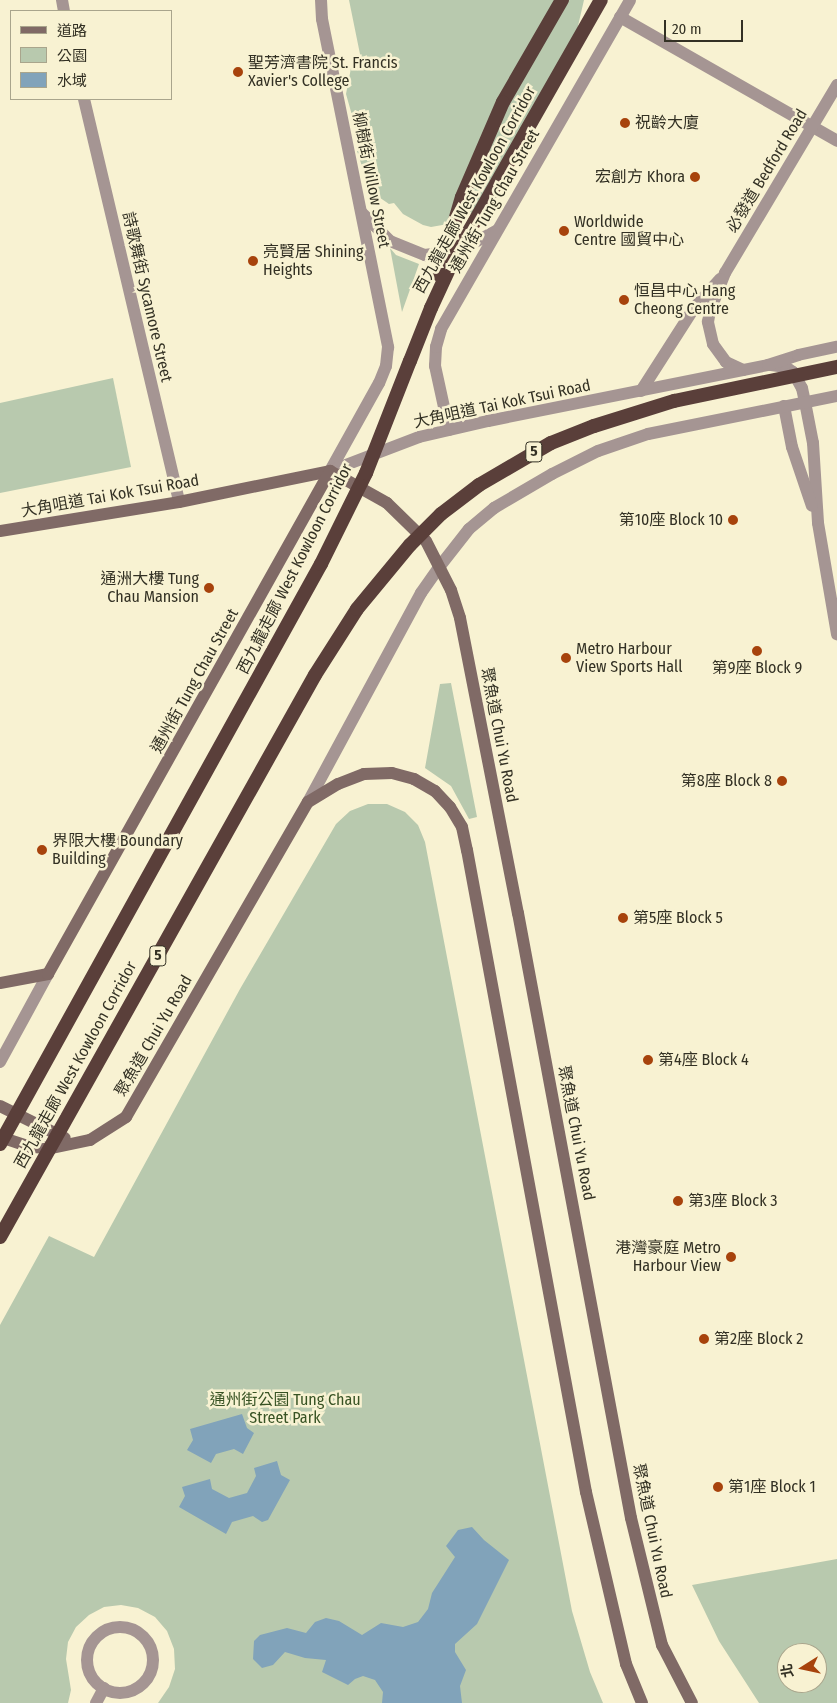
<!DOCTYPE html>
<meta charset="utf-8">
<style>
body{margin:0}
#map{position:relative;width:837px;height:1703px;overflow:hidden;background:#f8f2d2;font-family:"Fira Sans Condensed","Noto Sans TC",sans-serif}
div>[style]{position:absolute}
.green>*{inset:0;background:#b8c9ae}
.water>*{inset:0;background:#81a3ba}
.minor>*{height:12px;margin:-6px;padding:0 6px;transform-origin:6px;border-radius:6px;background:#a59593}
.minor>.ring{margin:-6px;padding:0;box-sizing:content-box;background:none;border:12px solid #a59593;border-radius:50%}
.tertiary>*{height:12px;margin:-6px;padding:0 6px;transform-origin:6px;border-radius:6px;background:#a59593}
.secondary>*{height:12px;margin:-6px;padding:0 6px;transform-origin:6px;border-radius:6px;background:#806a66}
.trunk>*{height:14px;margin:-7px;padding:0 7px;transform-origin:7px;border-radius:7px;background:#5a3f3a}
.trunk-bridge>*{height:14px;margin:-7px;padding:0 7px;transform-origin:7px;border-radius:7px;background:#5a3f3a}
.dots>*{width:14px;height:14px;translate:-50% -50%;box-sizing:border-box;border:2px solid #f8f2d2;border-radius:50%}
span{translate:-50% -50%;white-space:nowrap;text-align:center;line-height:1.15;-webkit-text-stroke:5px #f8f2d2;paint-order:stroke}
.shield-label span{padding:1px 4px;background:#f8f2d2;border:1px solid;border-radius:4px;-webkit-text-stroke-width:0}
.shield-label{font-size:15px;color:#333124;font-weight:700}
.poi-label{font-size:16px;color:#333124}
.left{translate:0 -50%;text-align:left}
.right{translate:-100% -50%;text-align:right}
.street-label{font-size:16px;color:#333124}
.park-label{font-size:16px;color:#385324}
.legend{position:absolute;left:10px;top:10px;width:162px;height:90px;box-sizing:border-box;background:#f8f2d2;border:1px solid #a9a58c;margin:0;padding:6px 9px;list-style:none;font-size:15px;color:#333124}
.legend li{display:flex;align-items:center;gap:10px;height:25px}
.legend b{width:25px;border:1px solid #a9a58c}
.north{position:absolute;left:777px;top:1643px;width:50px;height:50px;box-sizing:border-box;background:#f8f2d2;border:1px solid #a9a58c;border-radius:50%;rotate:260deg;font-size:14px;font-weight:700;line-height:20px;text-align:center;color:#333124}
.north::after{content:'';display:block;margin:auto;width:18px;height:22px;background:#a7430c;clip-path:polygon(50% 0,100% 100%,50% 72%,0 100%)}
.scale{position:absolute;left:664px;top:20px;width:79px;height:22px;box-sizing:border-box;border:2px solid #333124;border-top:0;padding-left:6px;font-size:15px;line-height:18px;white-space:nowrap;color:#333124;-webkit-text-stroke:4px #f8f2d2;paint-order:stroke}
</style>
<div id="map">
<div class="green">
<i style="clip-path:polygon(349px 0,584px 0,575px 39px,481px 207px,467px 216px,448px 224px,431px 227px,423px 225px,403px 214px,394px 203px,389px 204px,370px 191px,357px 151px,357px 133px,346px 94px,351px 68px,362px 64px)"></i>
<i style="clip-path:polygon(390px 248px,396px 255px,419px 264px,402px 312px)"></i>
<i style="clip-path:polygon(113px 378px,131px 467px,0 493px,0 403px)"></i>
<i style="clip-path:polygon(451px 683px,477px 817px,469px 819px,451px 786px,425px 768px,440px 684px)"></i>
<i style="clip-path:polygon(368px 804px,387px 804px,405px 812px,418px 825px,425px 842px,572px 1611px,590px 1672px,603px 1703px,158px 1703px,169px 1687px,175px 1669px,174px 1649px,167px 1631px,155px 1617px,138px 1608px,121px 1605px,104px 1607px,89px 1615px,76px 1627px,68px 1642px,66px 1659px,71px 1690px,68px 1703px,0 1703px,0 1325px,49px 1236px,94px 1257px,240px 989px,336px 824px,350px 811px)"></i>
<i style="clip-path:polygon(evenodd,837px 1559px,837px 1703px,759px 1703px,719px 1641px,692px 1585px,837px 1559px,787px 1653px,817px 1653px,817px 1683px,787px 1683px,787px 1653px)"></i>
</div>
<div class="water">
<i style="clip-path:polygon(242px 1414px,247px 1428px,254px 1433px,243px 1454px,234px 1449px,216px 1454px,211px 1463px,187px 1450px,193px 1440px,190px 1429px)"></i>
<i style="clip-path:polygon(277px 1461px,281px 1475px,290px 1480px,268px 1520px,262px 1522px,253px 1516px,232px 1522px,226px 1534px,179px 1507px,185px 1496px,182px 1487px,210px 1479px,212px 1489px,229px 1498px,247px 1493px,256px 1476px,254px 1468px)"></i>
<i style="clip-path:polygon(472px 1527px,484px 1540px,509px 1560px,477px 1624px,455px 1644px,455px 1652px,466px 1670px,460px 1686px,462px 1703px,382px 1703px,383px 1692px,375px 1680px,363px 1676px,355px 1679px,348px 1685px,322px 1672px,326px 1660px,305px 1658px,285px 1652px,273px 1665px,262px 1668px,253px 1659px,254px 1641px,260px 1635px,287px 1628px,306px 1633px,315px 1622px,326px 1618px,339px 1621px,362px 1635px,381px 1623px,403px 1627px,418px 1622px,428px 1609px,432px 1593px,455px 1557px,446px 1546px,458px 1530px)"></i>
</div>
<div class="minor">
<i style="left:321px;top:0;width:19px;rotate:87deg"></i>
<i style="left:322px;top:19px;width:335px;rotate:78.6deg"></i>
<i style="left:388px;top:347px;width:19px;rotate:96deg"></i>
<i style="left:386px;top:366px;width:18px;rotate:112deg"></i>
<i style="left:379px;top:383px;width:101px;rotate:119.1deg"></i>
<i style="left:620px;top:17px;width:250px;rotate:29.7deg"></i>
<i style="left:743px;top:370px;width:19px;rotate:-155deg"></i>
<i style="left:726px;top:362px;width:22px;rotate:-126deg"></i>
<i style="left:713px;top:344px;width:23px;rotate:-103deg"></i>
<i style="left:708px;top:322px;width:11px;rotate:-80deg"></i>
<i style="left:710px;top:311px;width:41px;rotate:-68.5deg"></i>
<i style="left:725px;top:273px;width:219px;rotate:-59.2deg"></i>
<i style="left:641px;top:391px;width:98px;rotate:-57.4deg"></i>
<i style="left:694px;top:308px;width:39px;rotate:-48deg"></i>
<i style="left:805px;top:402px;width:42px;rotate:79deg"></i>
<i style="left:813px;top:443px;width:80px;rotate:86.4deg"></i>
<i style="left:818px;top:523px;width:113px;rotate:80.3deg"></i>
<i style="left:784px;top:406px;width:42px;rotate:79deg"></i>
<i style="left:792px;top:447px;width:62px;rotate:71.3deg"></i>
<i class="ring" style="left:87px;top:1627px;width:54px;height:54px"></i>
<i style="left:96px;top:1703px;width:17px;rotate:-62deg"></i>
</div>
<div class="tertiary">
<i style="left:62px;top:0;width:11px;rotate:80deg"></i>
<i style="left:84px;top:99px;width:414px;rotate:76.7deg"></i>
<i style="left:362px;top:213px;width:40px;rotate:45deg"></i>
<i style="left:390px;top:241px;width:38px;rotate:22deg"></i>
<i style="left:425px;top:255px;width:35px;rotate:-8deg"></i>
<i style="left:460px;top:250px;width:41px;rotate:-27.8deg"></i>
<i style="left:771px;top:365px;width:15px;rotate:8deg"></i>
<i style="left:786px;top:367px;width:9px;rotate:36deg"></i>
<i style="left:793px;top:372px;width:18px;rotate:61deg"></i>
<i style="left:802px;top:388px;width:14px;rotate:78deg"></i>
<i style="left:449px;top:430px;width:66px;rotate:-102.3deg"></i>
<i style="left:435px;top:366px;width:19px;rotate:-87deg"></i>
<i style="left:436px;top:347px;width:19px;rotate:-74deg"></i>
<i style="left:441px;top:329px;width:379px;rotate:-60.1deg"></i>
<i style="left:330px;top:471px;width:95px;rotate:-20.9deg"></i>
<i style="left:419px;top:437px;width:71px;rotate:-13.1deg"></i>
<i style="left:488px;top:421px;width:286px;rotate:-11.3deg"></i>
<i style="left:768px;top:365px;width:32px;rotate:-18deg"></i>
<i style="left:798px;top:355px;width:40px;rotate:-12deg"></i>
<i style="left:308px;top:802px;width:238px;rotate:-61.6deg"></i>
<i style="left:421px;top:593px;width:33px;rotate:-55deg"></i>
<i style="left:440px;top:566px;width:47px;rotate:-51.9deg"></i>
<i style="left:469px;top:529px;width:33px;rotate:-40deg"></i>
<i style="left:494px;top:508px;width:67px;rotate:-30.4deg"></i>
<i style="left:552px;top:474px;width:51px;rotate:-26.6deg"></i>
<i style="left:598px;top:451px;width:53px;rotate:-18.8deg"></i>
<i style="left:648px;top:434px;width:193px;rotate:-11.4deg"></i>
<i style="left:0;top:1062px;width:100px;rotate:-61.4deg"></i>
</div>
<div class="secondary">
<i style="left:330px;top:471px;width:65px;rotate:29.3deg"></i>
<i style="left:387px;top:503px;width:54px;rotate:44.3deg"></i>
<i style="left:426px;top:541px;width:55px;rotate:63deg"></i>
<i style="left:451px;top:590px;width:29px;rotate:72deg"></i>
<i style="left:460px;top:618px;width:301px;rotate:78.9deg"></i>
<i style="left:518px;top:913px;width:615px;rotate:79.42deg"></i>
<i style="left:631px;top:1518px;width:131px;rotate:76.3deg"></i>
<i style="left:662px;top:1645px;width:65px;rotate:62.7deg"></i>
<i style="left:0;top:531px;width:181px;rotate:-9.2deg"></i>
<i style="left:179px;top:502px;width:154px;rotate:-11.6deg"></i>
<i style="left:0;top:983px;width:49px;rotate:-10.6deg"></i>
<i style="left:48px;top:974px;width:577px;rotate:-60.72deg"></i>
<i style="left:0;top:1106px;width:72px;rotate:26.2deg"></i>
<i style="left:0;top:1137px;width:33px;rotate:18deg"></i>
<i style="left:31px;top:1147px;width:21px;rotate:3deg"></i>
<i style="left:52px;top:1148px;width:39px;rotate:-12deg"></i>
<i style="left:90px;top:1140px;width:43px;rotate:-32.6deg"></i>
<i style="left:126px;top:1117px;width:364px;rotate:-60deg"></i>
<i style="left:308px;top:802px;width:35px;rotate:-31deg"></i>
<i style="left:338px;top:784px;width:28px;rotate:-21deg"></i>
<i style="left:364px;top:774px;width:28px;rotate:-2deg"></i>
<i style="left:392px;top:773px;width:23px;rotate:15deg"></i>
<i style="left:414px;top:779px;width:24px;rotate:30deg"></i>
<i style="left:435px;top:791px;width:22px;rotate:47deg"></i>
<i style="left:450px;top:807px;width:23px;rotate:59deg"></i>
<i style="left:462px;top:827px;width:24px;rotate:78deg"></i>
<i style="left:467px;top:850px;width:653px;rotate:79.5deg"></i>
<i style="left:586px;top:1492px;width:177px;rotate:76.9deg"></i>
<i style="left:626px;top:1664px;width:42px;rotate:67.7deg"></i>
</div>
<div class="trunk">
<i style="left:503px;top:102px;width:118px;rotate:-60deg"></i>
<i style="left:410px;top:361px;width:57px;rotate:-68.4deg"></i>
</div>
<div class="trunk-bridge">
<i style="left:439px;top:275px;width:81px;rotate:-73.6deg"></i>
<i style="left:462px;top:197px;width:103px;rotate:-66.7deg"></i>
<i style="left:431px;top:308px;width:60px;rotate:-65.2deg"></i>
<i style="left:456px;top:254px;width:292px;rotate:-60.3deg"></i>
<i style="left:0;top:1144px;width:663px;rotate:-61.04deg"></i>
<i style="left:321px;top:564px;width:102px;rotate:-63.7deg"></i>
<i style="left:366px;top:473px;width:120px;rotate:-68.6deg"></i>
<i style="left:0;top:1237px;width:644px;rotate:-60.73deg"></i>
<i style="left:315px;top:675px;width:78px;rotate:-57.5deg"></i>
<i style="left:357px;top:609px;width:83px;rotate:-50.4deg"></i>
<i style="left:410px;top:545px;width:44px;rotate:-45deg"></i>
<i style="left:441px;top:514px;width:48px;rotate:-37.3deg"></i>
<i style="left:479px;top:485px;width:83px;rotate:-30.3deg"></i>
<i style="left:551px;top:443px;width:46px;rotate:-21.6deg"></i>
<i style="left:594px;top:426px;width:84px;rotate:-17.4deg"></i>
<i style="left:674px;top:401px;width:167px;rotate:-11.8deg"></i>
</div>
<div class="dots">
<i style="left:238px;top:72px;background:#a7430c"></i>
<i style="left:625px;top:123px;background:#a7430c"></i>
<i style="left:695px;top:177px;background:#a7430c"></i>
<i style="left:564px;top:231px;background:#a7430c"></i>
<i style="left:253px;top:261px;background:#a7430c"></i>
<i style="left:624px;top:300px;background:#a7430c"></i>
<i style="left:733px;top:520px;background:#a7430c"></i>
<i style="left:209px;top:588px;background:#a7430c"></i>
<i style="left:757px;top:651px;background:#a7430c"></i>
<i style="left:566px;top:658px;background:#a7430c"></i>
<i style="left:782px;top:781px;background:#a7430c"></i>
<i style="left:42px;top:850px;background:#a7430c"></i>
<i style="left:623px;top:918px;background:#a7430c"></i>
<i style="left:648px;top:1060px;background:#a7430c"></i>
<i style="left:678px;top:1201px;background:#a7430c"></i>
<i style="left:731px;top:1257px;background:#a7430c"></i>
<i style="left:704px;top:1339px;background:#a7430c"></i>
<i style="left:718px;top:1487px;background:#a7430c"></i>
</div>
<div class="shield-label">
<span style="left:534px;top:452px">5</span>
<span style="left:158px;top:956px">5</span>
</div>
<div class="poi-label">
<span class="left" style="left:248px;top:72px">聖芳濟書院 St. Francis<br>Xavier's College</span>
<span class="left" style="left:635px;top:123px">祝齡大廈</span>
<span class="right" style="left:685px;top:177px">宏創方 Khora</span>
<span class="left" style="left:574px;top:231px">Worldwide<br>Centre 國貿中心</span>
<span class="left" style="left:263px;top:261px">亮賢居 Shining<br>Heights</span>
<span class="left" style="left:634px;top:300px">恒昌中心 Hang<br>Cheong Centre</span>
<span class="right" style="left:723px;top:520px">第10座 Block 10</span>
<span class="right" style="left:199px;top:588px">通洲大樓 Tung<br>Chau Mansion</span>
<span class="left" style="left:576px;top:658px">Metro Harbour<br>View Sports Hall</span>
<span style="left:757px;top:668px">第9座 Block 9</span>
<span class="right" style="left:772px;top:781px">第8座 Block 8</span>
<span class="left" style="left:52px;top:850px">界限大樓 Boundary<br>Building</span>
<span class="left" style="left:633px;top:918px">第5座 Block 5</span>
<span class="left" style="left:658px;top:1060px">第4座 Block 4</span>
<span class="left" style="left:688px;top:1201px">第3座 Block 3</span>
<span class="right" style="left:721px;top:1257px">港灣豪庭 Metro<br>Harbour View</span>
<span class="left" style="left:714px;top:1339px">第2座 Block 2</span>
<span class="left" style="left:728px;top:1487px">第1座 Block 1</span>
</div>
<div class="street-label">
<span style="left:767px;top:171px;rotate:-59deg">必發道 Bedford Road</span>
<span style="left:371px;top:180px;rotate:79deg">柳樹街 Willow Street</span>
<span style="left:475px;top:190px;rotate:-61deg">西九龍走廊 West Kowloon Corridor</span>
<span style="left:495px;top:201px;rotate:-60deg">通州街 Tung Chau Street</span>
<span style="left:147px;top:297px;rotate:77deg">詩歌舞街 Sycamore Street</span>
<span style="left:502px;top:404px;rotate:-12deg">大角咀道 Tai Kok Tsui Road</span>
<span style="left:110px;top:496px;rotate:-10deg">大角咀道 Tai Kok Tsui Road</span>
<span style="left:295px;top:569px;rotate:-63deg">西九龍走廊 West Kowloon Corridor</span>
<span style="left:195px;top:681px;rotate:-61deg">通州街 Tung Chau Street</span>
<span style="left:499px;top:735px;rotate:79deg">聚魚道 Chui Yu Road</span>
<span style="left:154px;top:1036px;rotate:-60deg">聚魚道 Chui Yu Road</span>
<span style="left:76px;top:1065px;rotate:-61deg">西九龍走廊 West Kowloon Corridor</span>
<span style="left:576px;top:1133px;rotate:79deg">聚魚道 Chui Yu Road</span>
<span style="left:652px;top:1531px;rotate:78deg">聚魚道 Chui Yu Road</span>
</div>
<div class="park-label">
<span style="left:285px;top:1409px">通州街公園 Tung Chau<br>Street Park</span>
</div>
<ul class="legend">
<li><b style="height:6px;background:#806a66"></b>道路</li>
<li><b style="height:14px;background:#b8c9ae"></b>公園</li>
<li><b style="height:14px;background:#81a3ba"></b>水域</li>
</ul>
<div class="north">北</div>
<div class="scale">20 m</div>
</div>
